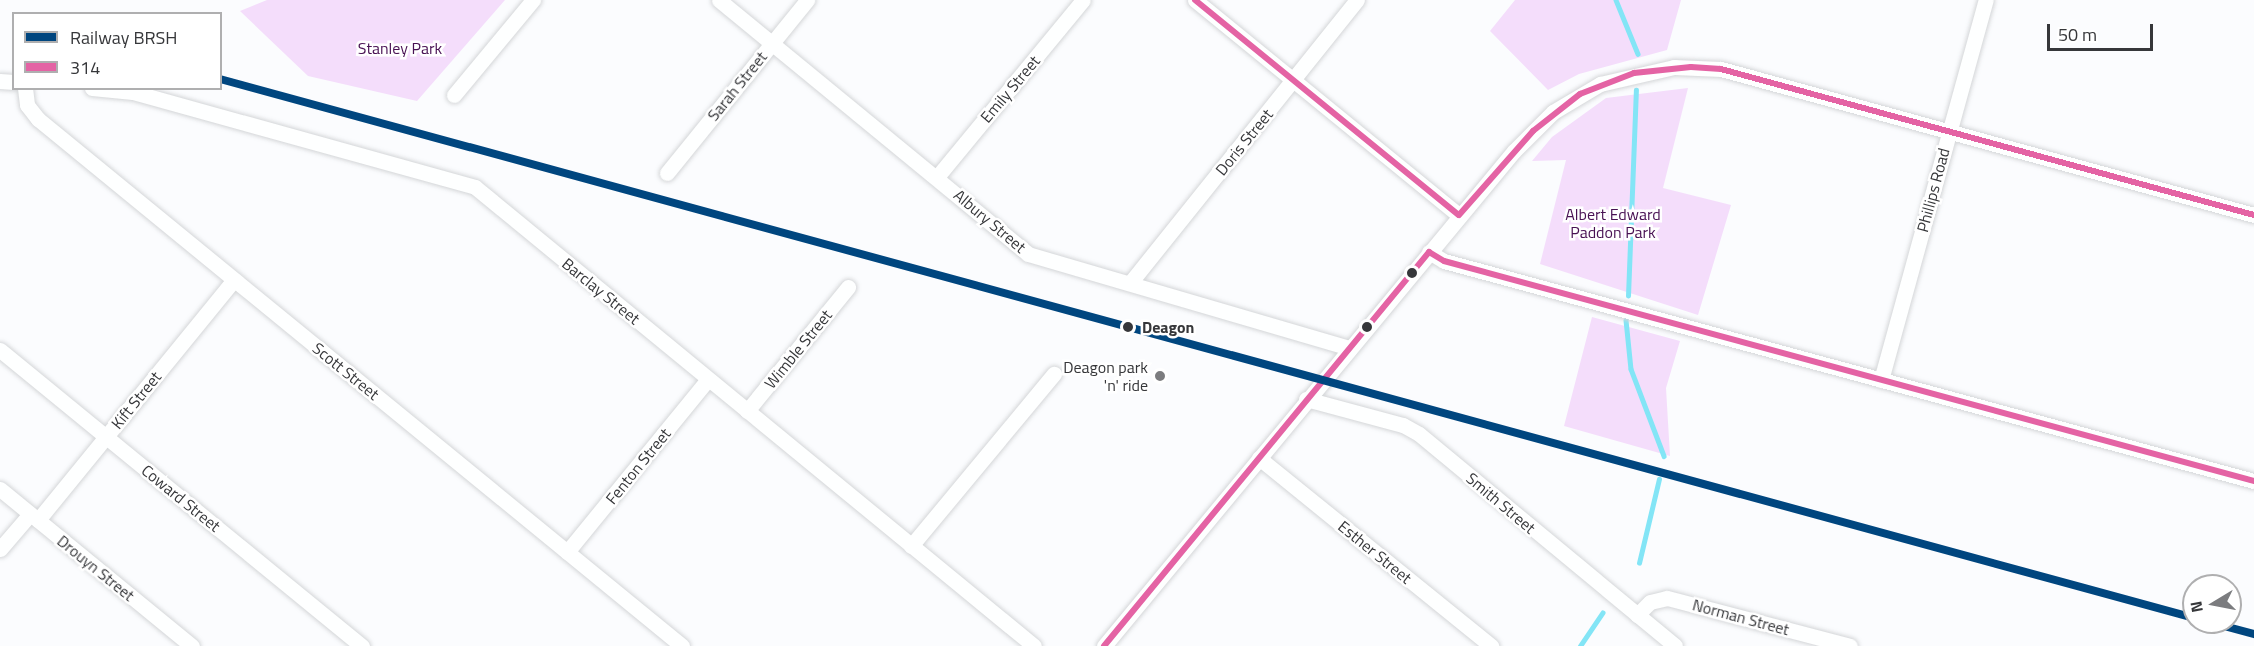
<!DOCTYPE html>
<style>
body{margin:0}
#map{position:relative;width:2254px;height:646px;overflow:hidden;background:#fbfcfe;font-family:"Titillium Web",sans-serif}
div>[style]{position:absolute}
.green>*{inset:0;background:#f4ddfb}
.stream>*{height:4.5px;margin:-2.25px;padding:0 2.25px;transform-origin:2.25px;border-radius:2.25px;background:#83e5f6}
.roads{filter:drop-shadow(0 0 2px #d4d6d8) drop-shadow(0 0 2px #d4d6d8)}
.minor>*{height:15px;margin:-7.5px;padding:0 7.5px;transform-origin:7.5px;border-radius:7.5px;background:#feffff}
.bus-1>*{height:6px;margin:-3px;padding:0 3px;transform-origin:3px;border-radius:3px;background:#e463a4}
.rail-1>*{height:8px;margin:-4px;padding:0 4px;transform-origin:4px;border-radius:4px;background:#00467f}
.dots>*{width:16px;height:16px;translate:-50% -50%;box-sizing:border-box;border:3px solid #fff;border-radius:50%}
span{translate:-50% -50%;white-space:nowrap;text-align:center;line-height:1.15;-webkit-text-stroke:5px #fff;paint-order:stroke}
.park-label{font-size:16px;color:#481153}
.street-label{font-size:16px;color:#36373a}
.stop-label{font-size:16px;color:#36373a;font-weight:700}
.left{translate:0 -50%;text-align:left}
.poi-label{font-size:16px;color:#36373a}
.right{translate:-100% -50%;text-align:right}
.legend{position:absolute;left:12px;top:12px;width:210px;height:78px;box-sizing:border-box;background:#fff;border:2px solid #afafb0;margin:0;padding:8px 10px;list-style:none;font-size:18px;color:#36373a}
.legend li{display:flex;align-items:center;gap:12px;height:30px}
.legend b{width:30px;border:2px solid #afafb0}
.north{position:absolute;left:2182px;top:574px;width:60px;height:60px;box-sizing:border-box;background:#fff;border:2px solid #afafb0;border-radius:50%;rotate:260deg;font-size:16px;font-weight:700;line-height:24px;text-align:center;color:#36373a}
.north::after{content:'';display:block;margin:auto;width:21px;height:27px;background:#7b7c7f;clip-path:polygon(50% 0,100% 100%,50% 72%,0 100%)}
.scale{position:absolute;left:2047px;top:24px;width:106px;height:27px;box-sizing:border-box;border:3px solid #36373a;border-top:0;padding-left:8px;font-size:18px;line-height:21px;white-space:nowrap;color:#36373a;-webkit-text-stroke:4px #fff;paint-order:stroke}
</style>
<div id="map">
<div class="green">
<i style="clip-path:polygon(267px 0,505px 0,417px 101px,308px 76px,240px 11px)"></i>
<i style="clip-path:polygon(1515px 0,1681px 0,1667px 50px,1579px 74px,1548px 90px,1490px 31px)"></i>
<i style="clip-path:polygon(1688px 88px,1663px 188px,1731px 205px,1698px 315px,1540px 264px,1566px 160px,1532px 161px,1552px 137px,1606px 98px)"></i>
<i style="clip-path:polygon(1592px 317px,1680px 341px,1666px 388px,1670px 456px,1564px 426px)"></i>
</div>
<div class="stream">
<i style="left:1616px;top:0;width:58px;rotate:67.8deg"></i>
<i style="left:1628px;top:296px;width:206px;rotate:-87.8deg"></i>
<i style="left:1626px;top:320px;width:49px;rotate:84.2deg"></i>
<i style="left:1631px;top:369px;width:93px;rotate:69.2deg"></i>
<i style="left:1639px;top:563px;width:86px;rotate:-76.6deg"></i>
<i style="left:1580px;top:646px;width:40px;rotate:-56deg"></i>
</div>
<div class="roads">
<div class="minor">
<i style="left:719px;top:0;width:400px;rotate:39.4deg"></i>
<i style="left:1028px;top:254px;width:335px;rotate:16.3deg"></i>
<i style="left:1195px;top:0;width:340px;rotate:39.2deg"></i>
<i style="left:0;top:81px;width:14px;rotate:4deg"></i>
<i style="left:25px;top:88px;width:17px;rotate:83deg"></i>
<i style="left:27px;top:105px;width:18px;rotate:52deg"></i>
<i style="left:38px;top:119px;width:832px;rotate:39.29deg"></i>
<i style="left:92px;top:88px;width:41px;rotate:5.6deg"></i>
<i style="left:133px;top:92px;width:355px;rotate:15.5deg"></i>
<i style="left:475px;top:187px;width:723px;rotate:39.39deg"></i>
<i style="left:454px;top:95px;width:124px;rotate:-50.3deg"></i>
<i style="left:667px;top:173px;width:223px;rotate:-51deg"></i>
<i style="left:937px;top:177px;width:229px;rotate:-50.5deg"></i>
<i style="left:1429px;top:252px;width:17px;rotate:31deg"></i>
<i style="left:1444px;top:261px;width:839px;rotate:15.2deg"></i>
<i style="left:1130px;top:283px;width:363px;rotate:-51.3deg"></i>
<i style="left:0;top:350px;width:468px;rotate:39.3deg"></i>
<i style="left:1881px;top:380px;width:394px;rotate:-74.6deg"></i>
<i style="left:1306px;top:399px;width:100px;rotate:15deg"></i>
<i style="left:1403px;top:425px;width:18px;rotate:29deg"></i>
<i style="left:1419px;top:434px;width:332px;rotate:39.6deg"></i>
<i style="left:747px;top:411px;width:160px;rotate:-50.8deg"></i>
<i style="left:1259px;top:458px;width:299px;rotate:39deg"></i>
<i style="left:0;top:489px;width:248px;rotate:39.3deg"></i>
<i style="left:38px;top:520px;width:310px;rotate:-50.8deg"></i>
<i style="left:911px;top:546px;width:224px;rotate:-50.3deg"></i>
<i style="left:0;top:549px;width:46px;rotate:-49.4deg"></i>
<i style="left:567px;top:552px;width:223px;rotate:-50.8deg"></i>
<i style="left:1637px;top:615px;width:18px;rotate:-45deg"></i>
<i style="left:1650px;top:602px;width:17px;rotate:-13deg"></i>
<i style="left:1667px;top:598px;width:189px;rotate:14.7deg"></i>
<i style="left:1104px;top:646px;width:643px;rotate:-50.37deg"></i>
<i style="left:1514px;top:151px;width:55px;rotate:-45deg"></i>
<i style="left:1553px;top:112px;width:55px;rotate:-30.8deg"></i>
<i style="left:1600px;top:84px;width:76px;rotate:-12.9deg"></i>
<i style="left:1674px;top:67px;width:47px;rotate:2.4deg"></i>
<i style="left:1721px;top:69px;width:553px;rotate:15.32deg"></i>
</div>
</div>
<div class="bus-1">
<i style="left:1195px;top:0;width:340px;rotate:39.2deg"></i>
<i style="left:1459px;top:215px;width:112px;rotate:-48.6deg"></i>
<i style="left:1533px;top:131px;width:60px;rotate:-38.2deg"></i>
<i style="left:1580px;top:94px;width:58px;rotate:-21.3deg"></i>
<i style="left:1634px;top:73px;width:57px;rotate:-6deg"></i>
<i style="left:1691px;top:67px;width:30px;rotate:4deg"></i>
<i style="left:1721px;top:69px;width:553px;rotate:15.32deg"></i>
<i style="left:1429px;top:252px;width:17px;rotate:31deg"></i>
<i style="left:1444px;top:261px;width:839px;rotate:15.2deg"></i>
<i style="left:1104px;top:646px;width:511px;rotate:-50.48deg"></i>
</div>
<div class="rail-1">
<i style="left:220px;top:79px;width:2046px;rotate:15.27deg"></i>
<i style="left:2209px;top:622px;width:47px;rotate:14.9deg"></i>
</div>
<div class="dots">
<i style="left:1412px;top:273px;background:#36373a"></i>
<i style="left:1128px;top:327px;background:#36373a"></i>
<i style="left:1367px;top:327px;background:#36373a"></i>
<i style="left:1160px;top:376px;background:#7b7c7f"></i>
</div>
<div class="park-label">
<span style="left:400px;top:48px">Stanley Park</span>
<span style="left:1613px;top:223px">Albert Edward<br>Paddon Park</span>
</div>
<div class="street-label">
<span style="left:737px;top:86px;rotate:-51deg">Sarah Street</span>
<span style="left:1010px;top:89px;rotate:-50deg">Emily Street</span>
<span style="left:1244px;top:142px;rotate:-51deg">Doris Street</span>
<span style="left:1933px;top:190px;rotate:-75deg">Phillips Road</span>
<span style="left:990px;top:221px;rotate:40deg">Albury Street</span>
<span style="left:601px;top:291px;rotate:39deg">Barclay Street</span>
<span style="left:798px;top:349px;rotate:-51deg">Wimble Street</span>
<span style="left:346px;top:371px;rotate:39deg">Scott Street</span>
<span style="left:136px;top:400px;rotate:-51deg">Kift Street</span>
<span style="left:638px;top:466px;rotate:-51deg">Fenton Street</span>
<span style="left:181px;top:498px;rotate:39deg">Coward Street</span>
<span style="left:1501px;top:503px;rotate:40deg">Smith Street</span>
<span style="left:1375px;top:552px;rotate:39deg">Esther Street</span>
<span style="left:96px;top:568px;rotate:39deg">Drouyn Street</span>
<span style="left:1741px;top:617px;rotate:15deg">Norman Street</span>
</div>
<div class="stop-label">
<span class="left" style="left:1142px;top:327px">Deagon</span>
</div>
<div class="poi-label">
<span class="right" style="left:1148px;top:376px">Deagon park<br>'n' ride</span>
</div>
<ul class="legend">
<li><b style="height:8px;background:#00467f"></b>Railway BRSH</li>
<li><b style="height:8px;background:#e463a4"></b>314</li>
</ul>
<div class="north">N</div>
<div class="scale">50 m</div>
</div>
